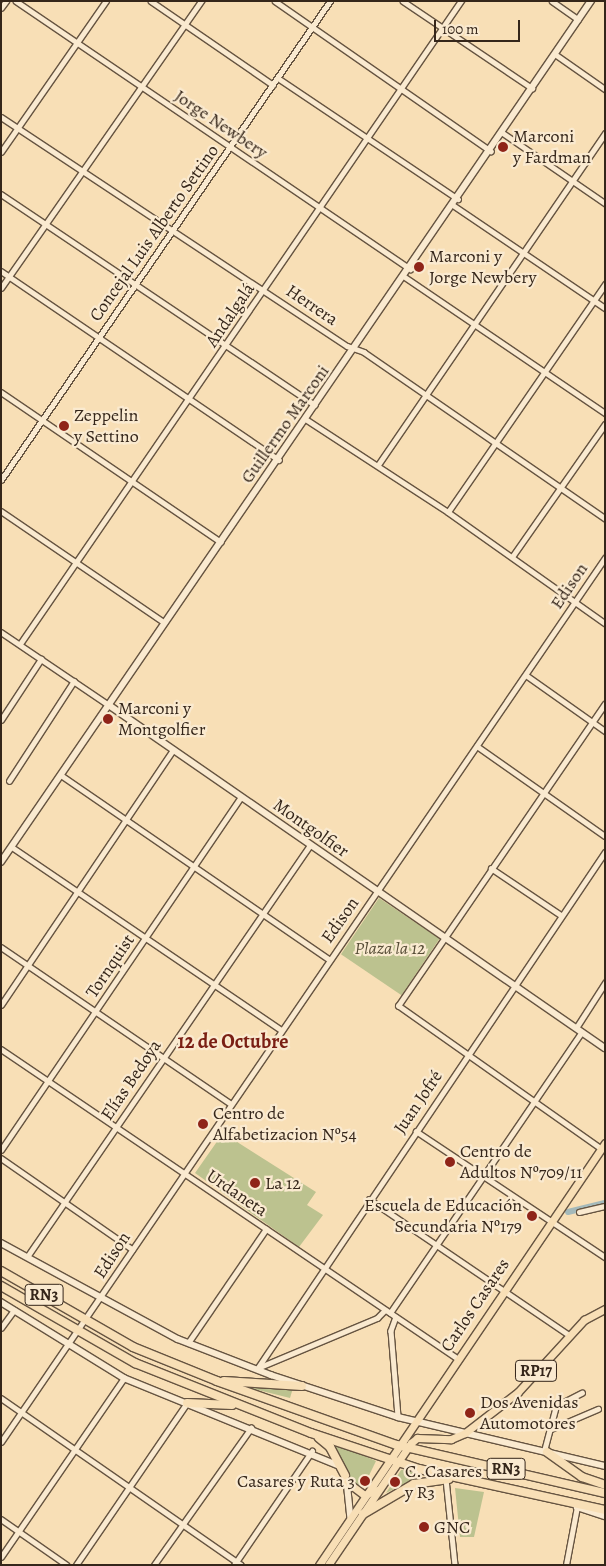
<!DOCTYPE html>
<html>
<head>
<meta charset="utf-8">
<style>
  body { margin:0 }
  #map { position:relative; width:606px; height:1566px; overflow:hidden; background:#f8dfb6; font-family:Alegreya,serif }
  div>[style] { position:absolute }
  .green>* { inset:0; background:#bcc28f; transform-origin:0 0 }
  .canal>* { height:6px; margin:-3px; padding:0 3px; transform-origin:3px; border-radius:3px; background:#a4b9ba }
  .roads { filter:drop-shadow(1px 0 #665441) drop-shadow(-1px 0 #665441) drop-shadow(0 1px #665441) drop-shadow(0 -1px #665441) }
  .minor>* { height:4.5px; margin:-2.25px; padding:0 2.25px; transform-origin:2.25px; border-radius:2.25px; background:#faead0 }
  .tertiary>* { height:5.5px; margin:-2.75px; padding:0 2.75px; transform-origin:2.75px; border-radius:2.75px; background:#faead0 }
  .primary>* { height:7px; margin:-3.5px; padding:0 3.5px; transform-origin:3.5px; border-radius:3.5px; background:#f8dfb6 }
  .trunk>* { height:8px; margin:-4px; padding:0 4px; transform-origin:4px; border-radius:4px; background:#f8dfb6 }
  .dots>* { width:14px; height:14px; translate:-50% -50%; box-sizing:border-box; border:2px solid #faead0; border-radius:50% }
  span { translate:-50% -50%; white-space:nowrap; text-align:center; line-height:1.15; -webkit-text-stroke:4.5px #faead0; paint-order:stroke }
  .shield-label span { padding:1px 4px; background:#faead0; border:1px solid; border-radius:4px; -webkit-text-stroke-width:0 }
  .shield-label { font-size:16px; color:#35261a; font-weight:700 }
  .street-label { font-size:18px; color:#35261a }
  .poi-label { font-size:18px; color:#35261a }
  .left { translate:0 -50%; text-align:left }
  .right { translate:-100% -50%; text-align:right }
  .park-label { font-size:18px; color:#574d37; font-style:italic }
  .quarter-label { font-size:20px; color:#7a1f14; font-weight:700 }
  .frame { position:absolute; inset:0; border:2px solid #35261a; pointer-events:none }
  .scale { position:absolute; left:434px; top:20px; width:86px; height:22px; box-sizing:border-box; border:2px solid #35261a; border-top:0; padding-left:6px; font-size:15px; line-height:18px; white-space:nowrap; color:#35261a; -webkit-text-stroke:4px #faead0; paint-order:stroke }
</style>
</head>
<body>
<div id="map">
  <div class="green">
    <i style="left:379px;top:898px;width:73px;height:68px;rotate:34deg"></i>
    <i style="clip-path:polygon(223px 1133px,316px 1192px,307px 1205px,323px 1215px,299px 1247px,195px 1173px)"></i>
    <i style="clip-path:polygon(238px 1385px,293px 1388px,290px 1398px)"></i>
    <i style="clip-path:polygon(332px 1442px,376px 1461px,362px 1490px,353px 1484px)"></i>
    <i style="clip-path:polygon(406px 1469px,423px 1475px,386px 1493px,401px 1470px)"></i>
    <i style="clip-path:polygon(455px 1488px,484px 1492px,474px 1537px,460px 1537px)"></i>
  </div>
  <div class="canal">
    <i style="left:568px;top:1212px;width:38px;rotate:-14deg"></i>
  </div>
  <div class="roads">
    <div class="minor">
      <i style="left:16px;top:1px;width:477px;rotate:34.2deg"></i>
      <i style="left:151px;top:1px;width:148px;rotate:34.5deg"></i>
      <i style="left:275px;top:1px;width:263px;rotate:34.8deg"></i>
      <i style="left:403px;top:1px;width:156px;rotate:34deg"></i>
      <i style="left:552px;top:1px;width:32px;rotate:35deg"></i>
      <i style="left:1px;top:8px;width:9px;rotate:-54deg"></i>
      <i style="left:555px;top:54px;width:61px;rotate:35deg"></i>
      <i style="left:278px;top:78px;width:217px;rotate:33.9deg"></i>
      <i style="left:1px;top:117px;width:415px;rotate:33.5deg"></i>
      <i style="left:347px;top:346px;width:18px;rotate:19deg"></i>
      <i style="left:364px;top:352px;width:293px;rotate:34.6deg"></i>
      <i style="left:503px;top:133px;width:124px;rotate:34.5deg"></i>
      <i style="left:1px;top:152px;width:184px;rotate:-55.2deg"></i>
      <i style="left:1px;top:194px;width:378px;rotate:33.9deg"></i>
      <i style="left:453px;top:205px;width:184px;rotate:34.1deg"></i>
      <i style="left:1px;top:271px;width:336px;rotate:34.2deg"></i>
      <i style="left:405px;top:277px;width:242px;rotate:34.2deg"></i>
      <i style="left:1px;top:288px;width:350px;rotate:-55.1deg"></i>
      <i style="left:1px;top:392px;width:266px;rotate:34.3deg"></i>
      <i style="left:307px;top:420px;width:168px;rotate:33.1deg"></i>
      <i style="left:448px;top:512px;width:192px;rotate:35.3deg"></i>
      <i style="left:378px;top:465px;width:402px;rotate:-55.6deg"></i>
      <i style="left:1px;top:480px;width:581px;rotate:-55.52deg"></i>
      <i style="left:1px;top:511px;width:197px;rotate:34.3deg"></i>
      <i style="left:448px;top:512px;width:277px;rotate:-55.4deg"></i>
      <i style="left:512px;top:557px;width:162px;rotate:-55deg"></i>
      <i style="left:1px;top:632px;width:130px;rotate:34.1deg"></i>
      <i style="left:20px;top:644px;width:780px;rotate:-55.56deg"></i>
      <i style="left:526px;top:675px;width:97px;rotate:35.3deg"></i>
      <i style="left:1px;top:720px;width:73px;rotate:-56.7deg"></i>
      <i style="left:477px;top:746px;width:156px;rotate:35.1deg"></i>
      <i style="left:61px;top:775px;width:325px;rotate:34.5deg"></i>
      <i style="left:9px;top:781px;width:119px;rotate:-57deg"></i>
      <i style="left:12px;top:847px;width:325px;rotate:34.2deg"></i>
      <i style="left:491px;top:868px;width:84px;rotate:33.9deg"></i>
      <i style="left:1px;top:947px;width:278px;rotate:34.3deg"></i>
      <i style="left:1px;top:1005px;width:308px;rotate:-56deg"></i>
      <i style="left:576px;top:1028px;width:54px;rotate:-57.2deg"></i>
      <i style="left:1px;top:1049px;width:551px;rotate:34.12deg"></i>
      <i style="left:416px;top:1131px;width:227px;rotate:33.7deg"></i>
      <i style="left:601px;top:1149px;width:248px;rotate:-144.8deg"></i>
      <i style="left:398px;top:1006px;width:366px;rotate:-55.6deg"></i>
      <i style="left:1px;top:1150px;width:427px;rotate:-55.8deg"></i>
      <i style="left:1px;top:1158px;width:160px;rotate:34.8deg"></i>
      <i style="left:369px;top:1199px;width:242px;rotate:34.2deg"></i>
      <i style="left:579px;top:1212px;width:27px;rotate:-13deg"></i>
      <i style="left:27px;top:1257px;width:500px;rotate:-55.5deg"></i>
      <i style="left:390px;top:1313px;width:340px;rotate:-55.7deg"></i>
      <i style="left:396px;top:1317px;width:15px;rotate:110deg"></i>
      <i style="left:391px;top:1331px;width:86px;rotate:85.3deg"></i>
      <i style="left:1px;top:1328px;width:22px;rotate:-54deg"></i>
      <i style="left:188px;top:1343px;width:138px;rotate:-55.6deg"></i>
      <i style="left:260px;top:1367px;width:127px;rotate:-22.7deg"></i>
      <i style="left:377px;top:1318px;width:11px;rotate:-45deg"></i>
      <i style="left:257px;top:1369px;width:623px;rotate:-56.05deg"></i>
      <i style="left:1px;top:1398px;width:292px;rotate:34.8deg"></i>
      <i style="left:551px;top:1429px;width:51px;rotate:-23.1deg"></i>
      <i style="left:1px;top:1442px;width:1071px;rotate:-55.66deg"></i>
      <i style="left:544px;top:1451px;width:47px;rotate:-75.1deg"></i>
      <i style="left:556px;top:1406px;width:29px;rotate:-27deg"></i>
      <i style="left:446px;top:1479px;width:86px;rotate:84deg"></i>
      <i style="left:1px;top:1519px;width:80px;rotate:34.9deg"></i>
      <i style="left:1px;top:1557px;width:217px;rotate:-55.5deg"></i>
      <i style="left:76px;top:1565px;width:196px;rotate:-55.6deg"></i>
      <i style="left:154px;top:1565px;width:168px;rotate:-54.7deg"></i>
      <i style="left:234px;top:1565px;width:138px;rotate:-55.6deg"></i>
      <i style="left:566px;top:1565px;width:59px;rotate:-79.3deg"></i>
    </div>
    <div class="tertiary">
      <i style="left:109px;top:705px;width:603px;rotate:34.67deg"></i>
      <i style="left:1px;top:862px;width:1044px;rotate:-55.58deg"></i>
      <i style="left:1px;top:1243px;width:201px;rotate:28.5deg"></i>
      <i style="left:178px;top:1339px;width:100px;rotate:21.2deg"></i>
      <i style="left:271px;top:1375px;width:134px;rotate:18.3deg"></i>
      <i style="left:398px;top:1417px;width:213px;rotate:13.3deg"></i>
      <i style="left:1px;top:1302px;width:145px;rotate:31.7deg"></i>
      <i style="left:124px;top:1378px;width:230px;rotate:22.2deg"></i>
      <i style="left:347px;top:1481px;width:36px;rotate:84deg"></i>
      <i style="left:577px;top:1507px;width:29px;rotate:18deg"></i>
    </div>
    <div class="primary">
      <i style="left:347px;top:1482px;width:21px;rotate:37deg"></i>
      <i style="left:364px;top:1495px;width:14px;rotate:-21deg"></i>
      <i style="left:319px;top:1565px;width:510px;rotate:-55.87deg"></i>
      <i style="left:328px;top:1565px;width:148px;rotate:-55.8deg"></i>
      <i style="left:411px;top:1443px;width:8px;rotate:-40deg"></i>
      <i style="left:417px;top:1438px;width:34px;rotate:2deg"></i>
      <i style="left:451px;top:1439px;width:15px;rotate:-23deg"></i>
      <i style="left:465px;top:1433px;width:67px;rotate:-37.7deg"></i>
      <i style="left:518px;top:1392px;width:98px;rotate:-47.5deg"></i>
      <i style="left:584px;top:1320px;width:24px;rotate:-28deg"></i>
    </div>
    <div class="trunk">
      <i style="left:1px;top:1271px;width:152px;rotate:29.9deg"></i>
      <i style="left:133px;top:1347px;width:91px;rotate:22deg"></i>
      <i style="left:217px;top:1381px;width:191px;rotate:19.6deg"></i>
      <i style="left:397px;top:1445px;width:213px;rotate:13deg"></i>
      <i style="left:1px;top:1286px;width:155px;rotate:29.9deg"></i>
      <i style="left:135px;top:1363px;width:189px;rotate:21.7deg"></i>
      <i style="left:311px;top:1433px;width:114px;rotate:18.4deg"></i>
      <i style="left:419px;top:1469px;width:190px;rotate:12.4deg"></i>
      <i style="left:224px;top:1381px;width:78px;rotate:3.7deg"></i>
      <i style="left:187px;top:1403px;width:45px;rotate:2.5deg"></i>
      <i style="left:319px;top:1438px;width:14px;rotate:39deg"></i>
      <i style="left:330px;top:1447px;width:32px;rotate:62deg"></i>
      <i style="left:547px;top:1452px;width:43px;rotate:35.5deg"></i>
      <i style="left:582px;top:1477px;width:24px;rotate:19deg"></i>
      <i style="left:363px;top:1514px;width:59px;rotate:-30.5deg"></i>
      <i style="left:414px;top:1484px;width:35px;rotate:-8deg"></i>
    </div>
  </div>
  <div class="dots">
    <i style="left:503px;top:147px;background:#8f2418"></i>
    <i style="left:419px;top:267px;background:#8f2418"></i>
    <i style="left:64px;top:426px;background:#8f2418"></i>
    <i style="left:108px;top:719px;background:#8f2418"></i>
    <i style="left:203px;top:1124px;background:#8f2418"></i>
    <i style="left:450px;top:1162px;background:#8f2418"></i>
    <i style="left:255px;top:1183px;background:#8f2418"></i>
    <i style="left:532px;top:1216px;background:#8f2418"></i>
    <i style="left:470px;top:1413px;background:#8f2418"></i>
    <i style="left:365px;top:1481px;background:#8f2418"></i>
    <i style="left:395px;top:1482px;background:#8f2418"></i>
    <i style="left:424px;top:1527px;background:#8f2418"></i>
  </div>
  <div class="shield-label">
    <span style="left:44px;top:1295px">RN3</span>
    <span style="left:536px;top:1371px">RP17</span>
    <span style="left:506px;top:1469px">RN3</span>
  </div>
  <div class="street-label">
    <span style="left:221px;top:124px;rotate:34deg">Jorge Newbery</span>
    <span style="left:154px;top:233px;rotate:-55deg">Concejal Luis Alberto Settino</span>
    <span style="left:312px;top:305px;rotate:34deg">Herrera</span>
    <span style="left:230px;top:315px;rotate:-56deg">Andalgalá</span>
    <span style="left:285px;top:424px;rotate:-55deg">Guillermo Marconi</span>
    <span style="left:569px;top:586px;rotate:-56deg">Edison</span>
    <span style="left:311px;top:828px;rotate:35deg">Montgolfier</span>
    <span style="left:340px;top:920px;rotate:-55deg">Edison</span>
    <span style="left:110px;top:966px;rotate:-56deg">Tornquist</span>
    <span style="left:131px;top:1080px;rotate:-56deg">Elías Bedoya</span>
    <span style="left:418px;top:1102px;rotate:-56deg">Juan Jofré</span>
    <span style="left:237px;top:1193px;rotate:34deg">Urdaneta</span>
    <span style="left:112px;top:1255px;rotate:-57deg">Edison</span>
    <span style="left:475px;top:1305px;rotate:-56deg">Carlos Casares</span>
  </div>
  <div class="poi-label">
    <span class="left" style="left:513px;top:147px">Marconi<br>y Fardman</span>
    <span class="left" style="left:429px;top:267px">Marconi y<br>Jorge Newbery</span>
    <span class="left" style="left:74px;top:426px">Zeppelin<br>y Settino</span>
    <span class="left" style="left:118px;top:719px">Marconi y<br>Montgolfier</span>
    <span class="left" style="left:213px;top:1124px">Centro de<br>Alfabetizacion Nº54</span>
    <span class="left" style="left:460px;top:1162px">Centro de<br>Adultos Nº709/11</span>
    <span class="left" style="left:265px;top:1183px">La 12</span>
    <span class="right" style="left:522px;top:1216px">Escuela de Educación<br>Secundaria Nº179</span>
    <span class="left" style="left:480px;top:1413px">Dos Avenidas<br>Automotores</span>
    <span class="left" style="left:405px;top:1482px">C. Casares<br>y R3</span>
    <span class="right" style="left:355px;top:1481px">Casares y Ruta 3</span>
    <span class="left" style="left:434px;top:1527px">GNC</span>
  </div>
  <div class="park-label">
    <span style="left:390px;top:948px">Plaza la 12</span>
  </div>
  <div class="quarter-label">
    <span style="left:233px;top:1041px">12 de Octubre</span>
  </div>
  <div class="frame"></div>
  <div class="scale">100 m</div>
</div>
</body>
</html>
